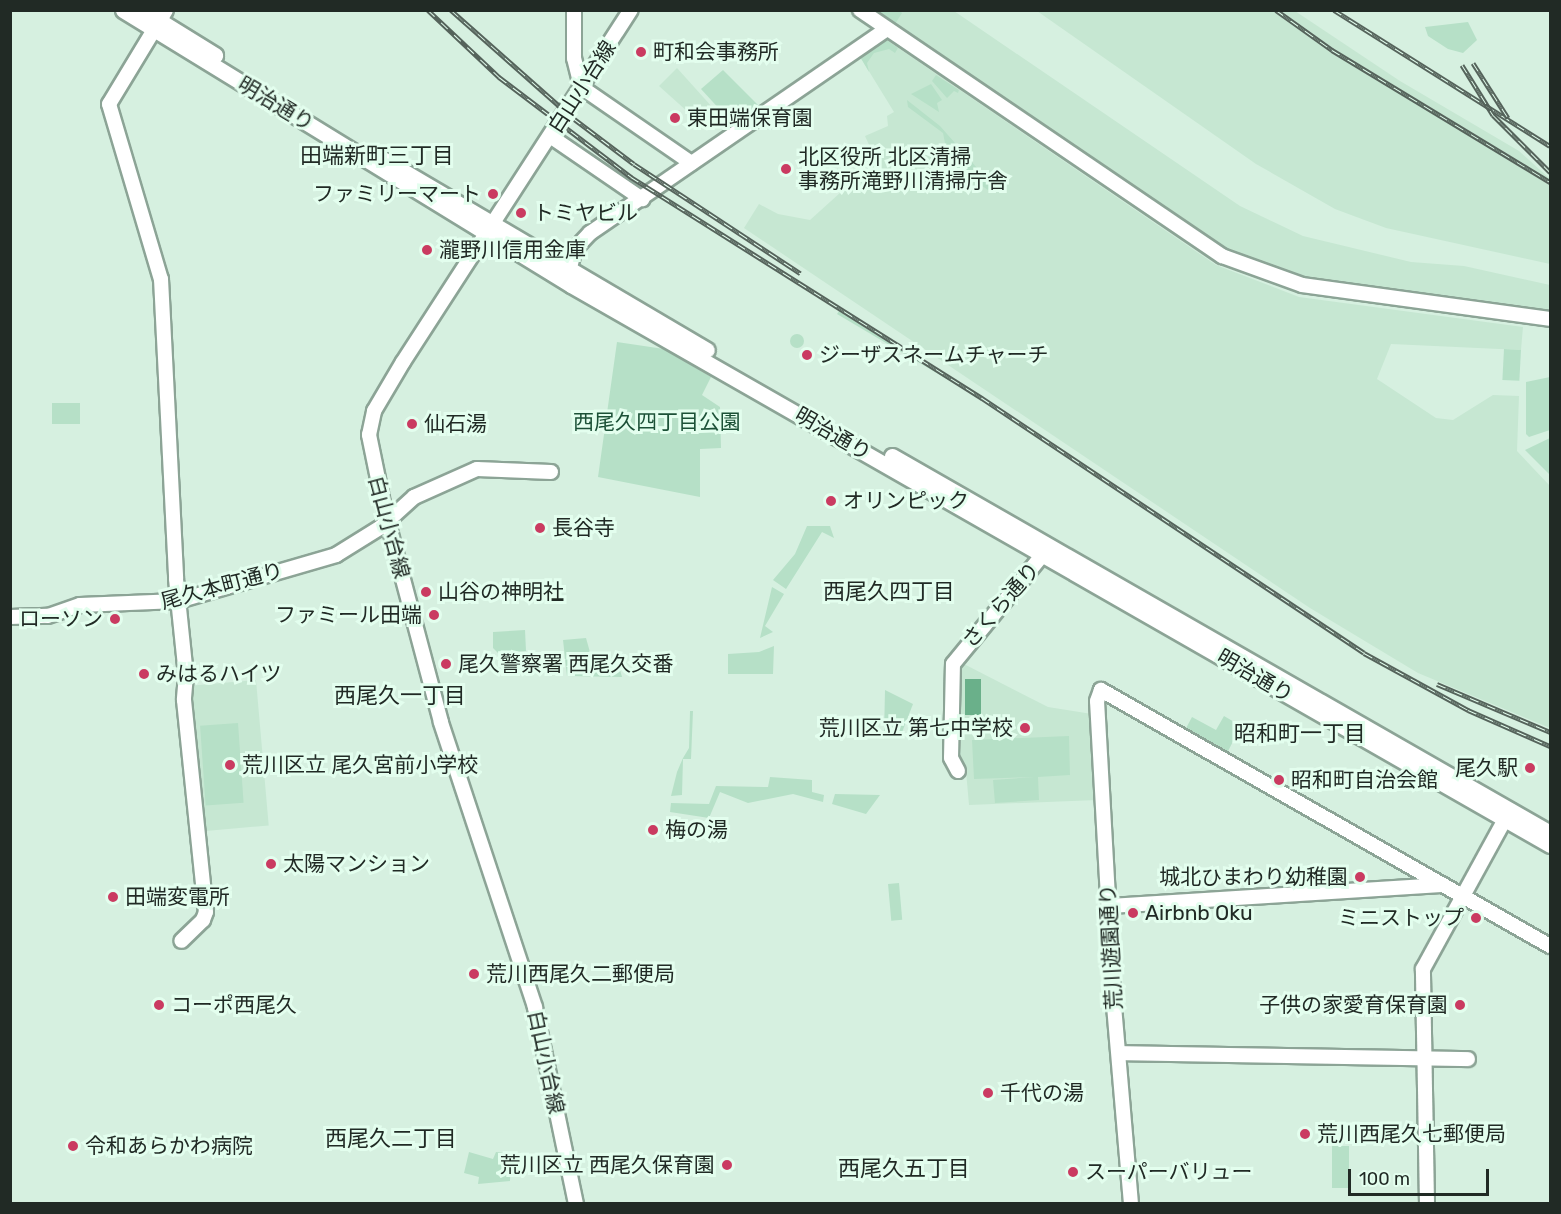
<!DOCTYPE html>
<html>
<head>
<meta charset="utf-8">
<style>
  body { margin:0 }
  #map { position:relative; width:1561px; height:1214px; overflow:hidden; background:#d6f0e0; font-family:Rubik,"Noto Sans JP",sans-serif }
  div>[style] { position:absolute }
  .built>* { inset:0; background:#c6e7d2; transform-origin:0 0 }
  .green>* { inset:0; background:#b6e0c7; transform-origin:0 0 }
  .round { border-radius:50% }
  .water>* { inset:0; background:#6ab08a; transform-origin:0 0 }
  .roads { filter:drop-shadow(2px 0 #8ca496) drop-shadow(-2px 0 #8ca496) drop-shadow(0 2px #8ca496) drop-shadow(0 -2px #8ca496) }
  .secondary>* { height:14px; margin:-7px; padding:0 7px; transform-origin:7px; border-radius:7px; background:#fff }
  .primary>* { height:15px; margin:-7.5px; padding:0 7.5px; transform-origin:7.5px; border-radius:7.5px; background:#fff }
  .rail>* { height:5px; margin-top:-2.5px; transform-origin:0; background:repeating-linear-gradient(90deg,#e3feee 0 9px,#55635b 0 18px); box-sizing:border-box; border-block:2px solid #55635b }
  .dots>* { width:16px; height:16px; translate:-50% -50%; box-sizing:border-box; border:3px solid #e3feee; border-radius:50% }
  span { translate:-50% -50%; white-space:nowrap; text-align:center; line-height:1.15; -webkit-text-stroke:6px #e3feee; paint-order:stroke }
  .poi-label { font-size:21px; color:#212a25 }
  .left { translate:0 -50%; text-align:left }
  .right { translate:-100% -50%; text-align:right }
  .street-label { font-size:21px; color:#212a25 }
  .park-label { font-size:21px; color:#1c5137 }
  .neighbourhood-label { font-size:22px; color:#212a25 }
  .frame { position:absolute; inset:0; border:12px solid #212a25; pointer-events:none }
  .scale { position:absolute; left:1348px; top:1169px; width:141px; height:27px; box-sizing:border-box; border:3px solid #212a25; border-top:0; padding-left:8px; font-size:18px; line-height:21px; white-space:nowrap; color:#212a25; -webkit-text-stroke:4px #e3feee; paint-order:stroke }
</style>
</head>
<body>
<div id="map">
  <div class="built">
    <i style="clip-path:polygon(900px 11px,954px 11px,1240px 206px,1303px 236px,1411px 262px,1464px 266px,1550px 285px,1550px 314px,1314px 283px,1231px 254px,895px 24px)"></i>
    <i style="clip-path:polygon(1037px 11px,1295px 11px,1400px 81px,1519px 151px,1550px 179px,1550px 264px,1386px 228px,1335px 209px,1256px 164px)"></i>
    <i style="clip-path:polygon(885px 39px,1216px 265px,1299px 297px,1523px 327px,1521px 350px,1391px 344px,1377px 379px,1436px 418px,1453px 420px,1493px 395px,1519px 396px,1517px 451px,1550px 486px,1550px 728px,1418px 673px,1310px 608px,744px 228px,759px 204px,778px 214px,810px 220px,851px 183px,857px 172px,868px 174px,876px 160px,865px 136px,888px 126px,887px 116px,894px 112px,859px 55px)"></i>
    <i style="clip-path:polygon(677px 68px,722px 118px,708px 130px,659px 86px)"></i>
    <i style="clip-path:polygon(960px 662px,1048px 707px,1092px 714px,1097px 800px,969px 805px,966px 771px,957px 761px)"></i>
    <i style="left:256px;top:680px;width:146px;height:66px;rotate:85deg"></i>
  </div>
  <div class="green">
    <i style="clip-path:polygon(874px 11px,900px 11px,902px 13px,895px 24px)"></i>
    <i style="clip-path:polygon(1468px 22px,1477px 40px,1463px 53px,1448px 49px,1428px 36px,1425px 27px)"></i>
    <i style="clip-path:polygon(885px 39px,898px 48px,895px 53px,889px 49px,874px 53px,867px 63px,869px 72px,859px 55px)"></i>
    <i style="clip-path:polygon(723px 70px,760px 107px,734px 125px,701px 89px)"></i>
    <i style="clip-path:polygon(936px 75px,959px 90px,958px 93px,954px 91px,947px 98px,932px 81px)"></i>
    <i style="clip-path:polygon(931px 84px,942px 100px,937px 103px,939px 112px,911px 94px)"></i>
    <i style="clip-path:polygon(907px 100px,940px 126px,992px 185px,988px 190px,949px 163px,943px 133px,908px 107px)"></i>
    <i style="clip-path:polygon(839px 311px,962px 388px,837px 314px)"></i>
    <i class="round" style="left:790px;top:334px;width:14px;height:14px"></i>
    <i style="clip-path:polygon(617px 342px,664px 349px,711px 377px,702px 395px,720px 407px,721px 448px,700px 449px,700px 497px,598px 477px)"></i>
    <i style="left:1504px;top:349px;width:17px;height:31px;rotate:3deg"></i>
    <i style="clip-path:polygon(1550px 377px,1550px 430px,1529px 437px,1526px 434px,1526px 382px)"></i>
    <i style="left:52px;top:403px;width:28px;height:21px"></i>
    <i style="clip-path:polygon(1550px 438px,1550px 475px,1525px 450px)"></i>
    <i style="clip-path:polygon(807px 526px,830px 526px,834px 538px,822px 532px,786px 589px,773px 580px,795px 554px)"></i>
    <i style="clip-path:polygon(772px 587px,784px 594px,765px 626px,773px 632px,760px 638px)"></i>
    <i style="clip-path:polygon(525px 630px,526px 651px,498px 653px,493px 648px,493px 632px)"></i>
    <i style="clip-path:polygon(586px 638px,595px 670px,619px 666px,622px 677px,567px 676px,563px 640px)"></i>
    <i style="clip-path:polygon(774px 646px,773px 674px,728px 674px,728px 654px,759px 652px)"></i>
    <i style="clip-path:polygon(885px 690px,913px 704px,901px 735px,884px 735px)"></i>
    <i style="clip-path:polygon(690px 711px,693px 711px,691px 759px,683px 759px,682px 795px,671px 796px,677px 772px,683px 758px,689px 748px)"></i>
    <i style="clip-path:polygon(1224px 716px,1241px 726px,1226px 755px,1184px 732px,1192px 717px,1216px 730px)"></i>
    <i style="left:238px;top:723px;width:80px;height:38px;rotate:86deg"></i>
    <i style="clip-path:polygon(1069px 736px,1070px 775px,1038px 777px,1039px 800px,995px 803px,993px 780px,1035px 777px,974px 779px,972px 740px)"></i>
    <i style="clip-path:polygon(770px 777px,812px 780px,812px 792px,824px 795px,823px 802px,793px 794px,748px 803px,720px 792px,709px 818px,670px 812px,671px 803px,709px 804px,716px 786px,768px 787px)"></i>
    <i style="clip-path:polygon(835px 794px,880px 795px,866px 814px,832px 804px)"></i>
    <i style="left:899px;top:883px;width:37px;height:11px;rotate:85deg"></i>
    <i style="left:1332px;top:1146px;width:17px;height:42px"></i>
    <i style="clip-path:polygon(469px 1152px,493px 1159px,496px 1152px,511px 1154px,510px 1181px,478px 1184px,479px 1177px,464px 1173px)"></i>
  </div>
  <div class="water">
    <i style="left:965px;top:679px;width:16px;height:36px"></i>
  </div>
  <div class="roads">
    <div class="secondary">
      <i style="left:166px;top:10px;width:110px;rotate:121.2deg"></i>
      <i style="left:109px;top:104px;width:183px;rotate:73.5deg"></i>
      <i style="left:161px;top:279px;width:300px;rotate:87.1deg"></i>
      <i style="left:176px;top:579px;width:97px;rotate:84.1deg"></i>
      <i style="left:186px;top:675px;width:25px;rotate:95deg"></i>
      <i style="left:184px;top:700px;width:213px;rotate:84.1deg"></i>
      <i style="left:206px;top:912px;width:9px;rotate:111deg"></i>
      <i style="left:203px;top:920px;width:30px;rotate:136deg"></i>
      <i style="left:574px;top:10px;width:48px;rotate:90deg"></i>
      <i style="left:574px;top:58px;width:30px;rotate:76deg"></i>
      <i style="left:581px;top:87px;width:134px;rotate:34.6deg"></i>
      <i style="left:860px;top:10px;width:438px;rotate:34.2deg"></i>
      <i style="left:1222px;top:256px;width:85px;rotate:19.9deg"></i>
      <i style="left:1302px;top:285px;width:250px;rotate:7.8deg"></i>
      <i style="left:550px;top:136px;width:112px;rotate:34.4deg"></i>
      <i style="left:569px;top:271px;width:23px;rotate:-75deg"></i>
      <i style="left:575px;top:249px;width:22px;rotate:-47deg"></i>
      <i style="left:590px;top:233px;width:360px;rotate:-34.5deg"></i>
      <i style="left:10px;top:617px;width:38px;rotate:-2deg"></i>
      <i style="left:48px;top:616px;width:34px;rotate:-19deg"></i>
      <i style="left:80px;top:605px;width:98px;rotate:-2.3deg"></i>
      <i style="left:178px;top:601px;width:165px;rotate:-16.2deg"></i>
      <i style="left:336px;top:555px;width:53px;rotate:-31.9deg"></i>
      <i style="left:381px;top:527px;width:45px;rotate:-42.3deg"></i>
      <i style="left:414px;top:497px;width:69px;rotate:-24deg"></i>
      <i style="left:477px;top:469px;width:74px;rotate:2.3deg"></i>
      <i style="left:958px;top:771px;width:15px;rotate:-118deg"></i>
      <i style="left:951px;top:758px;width:94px;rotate:-88.8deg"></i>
      <i style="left:953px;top:664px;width:151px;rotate:-50.6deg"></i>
      <i style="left:1109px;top:906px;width:334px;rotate:-3.6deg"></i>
      <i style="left:1120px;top:1053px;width:348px;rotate:1deg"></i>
      <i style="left:576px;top:1204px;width:201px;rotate:-101.8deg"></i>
      <i style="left:535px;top:1007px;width:300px;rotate:-108.3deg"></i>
      <i style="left:441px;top:722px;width:221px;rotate:-104.9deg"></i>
      <i style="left:384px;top:508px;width:75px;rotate:-101.6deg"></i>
      <i style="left:369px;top:435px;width:25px;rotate:-78deg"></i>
      <i style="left:374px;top:411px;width:57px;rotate:-59.4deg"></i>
      <i style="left:403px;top:362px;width:419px;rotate:-57.1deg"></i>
      <i style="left:1131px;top:1204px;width:200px;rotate:-94.9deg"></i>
      <i style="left:1114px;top:1005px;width:304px;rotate:-93.2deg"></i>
      <i style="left:1097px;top:701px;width:12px;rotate:-70deg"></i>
      <i style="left:1101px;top:690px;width:517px;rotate:29.69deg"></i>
      <i style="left:1427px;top:1204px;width:235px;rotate:-91deg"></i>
      <i style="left:1423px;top:969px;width:181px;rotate:-61.3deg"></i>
    </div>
    <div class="primary">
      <i style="left:123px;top:10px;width:526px;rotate:31.54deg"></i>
      <i style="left:571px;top:285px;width:1128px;rotate:29.77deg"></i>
      <i style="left:142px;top:10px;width:86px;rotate:31.7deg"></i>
      <i style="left:381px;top:158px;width:378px;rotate:30.5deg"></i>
      <i style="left:892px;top:456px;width:758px;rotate:29.81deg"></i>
    </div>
  </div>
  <div class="rail">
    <i style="left:428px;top:10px;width:98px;rotate:43.3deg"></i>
    <i style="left:499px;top:77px;width:166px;rotate:37.1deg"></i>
    <i style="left:631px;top:177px;width:415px;rotate:32.2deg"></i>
    <i style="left:982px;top:398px;width:459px;rotate:33.7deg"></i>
    <i style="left:1364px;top:653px;width:119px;rotate:28.7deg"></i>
    <i style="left:1468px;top:710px;width:90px;rotate:23.7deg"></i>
    <i style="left:451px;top:10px;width:163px;rotate:41.5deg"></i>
    <i style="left:573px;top:118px;width:76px;rotate:37deg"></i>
    <i style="left:634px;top:164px;width:199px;rotate:33.3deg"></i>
    <i style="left:1276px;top:10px;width:69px;rotate:35.5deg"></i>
    <i style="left:1332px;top:50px;width:255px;rotate:31.2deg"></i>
    <i style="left:1334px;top:10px;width:255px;rotate:32.2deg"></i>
    <i style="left:1473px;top:63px;width:65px;rotate:57.5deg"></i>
    <i style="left:1462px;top:65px;width:59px;rotate:58.2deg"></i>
    <i style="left:1493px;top:115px;width:81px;rotate:45deg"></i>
    <i style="left:1437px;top:684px;width:123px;rotate:23deg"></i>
  </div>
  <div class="dots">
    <i style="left:641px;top:52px;background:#ca3b61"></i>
    <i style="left:675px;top:118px;background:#ca3b61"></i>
    <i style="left:786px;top:169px;background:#ca3b61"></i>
    <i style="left:493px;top:194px;background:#ca3b61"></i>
    <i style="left:521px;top:213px;background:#ca3b61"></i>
    <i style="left:427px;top:250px;background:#ca3b61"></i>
    <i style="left:807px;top:355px;background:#ca3b61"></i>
    <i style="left:412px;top:424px;background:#ca3b61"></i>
    <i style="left:831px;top:501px;background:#ca3b61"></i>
    <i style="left:540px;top:528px;background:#ca3b61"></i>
    <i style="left:426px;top:592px;background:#ca3b61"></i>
    <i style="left:434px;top:615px;background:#ca3b61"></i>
    <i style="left:115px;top:619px;background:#ca3b61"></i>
    <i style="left:446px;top:664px;background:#ca3b61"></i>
    <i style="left:144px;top:674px;background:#ca3b61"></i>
    <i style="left:1025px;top:728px;background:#ca3b61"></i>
    <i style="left:230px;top:765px;background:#ca3b61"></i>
    <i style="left:1530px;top:768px;background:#ca3b61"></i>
    <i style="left:1279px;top:780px;background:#ca3b61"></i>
    <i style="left:653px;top:830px;background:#ca3b61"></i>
    <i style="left:271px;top:864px;background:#ca3b61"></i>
    <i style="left:1360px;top:877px;background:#ca3b61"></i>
    <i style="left:113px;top:897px;background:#ca3b61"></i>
    <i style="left:1133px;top:913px;background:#ca3b61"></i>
    <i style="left:1476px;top:918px;background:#ca3b61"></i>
    <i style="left:474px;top:974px;background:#ca3b61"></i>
    <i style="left:159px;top:1005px;background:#ca3b61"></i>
    <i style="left:1460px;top:1005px;background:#ca3b61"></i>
    <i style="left:988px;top:1093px;background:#ca3b61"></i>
    <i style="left:1305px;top:1134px;background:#ca3b61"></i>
    <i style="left:73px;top:1146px;background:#ca3b61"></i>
    <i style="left:727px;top:1165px;background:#ca3b61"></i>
    <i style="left:1073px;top:1172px;background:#ca3b61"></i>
  </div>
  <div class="poi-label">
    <span class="left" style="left:653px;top:52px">町和会事務所</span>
    <span class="left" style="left:687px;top:118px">東田端保育園</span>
    <span class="left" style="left:798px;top:169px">北区役所 北区清掃<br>事務所滝野川清掃庁舎</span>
    <span class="right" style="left:481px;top:194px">ファミリーマート</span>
    <span class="left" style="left:533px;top:213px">トミヤビル</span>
    <span class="left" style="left:439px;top:250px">瀧野川信用金庫</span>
    <span class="left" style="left:819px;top:355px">ジーザスネームチャーチ</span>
    <span class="left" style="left:424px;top:424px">仙石湯</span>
    <span class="left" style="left:843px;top:501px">オリンピック</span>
    <span class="left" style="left:552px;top:528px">長谷寺</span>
    <span class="left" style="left:438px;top:592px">山谷の神明社</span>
    <span class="right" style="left:422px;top:615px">ファミール田端</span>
    <span class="right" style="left:103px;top:619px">ローソン</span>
    <span class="left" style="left:458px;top:664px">尾久警察署 西尾久交番</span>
    <span class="left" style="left:156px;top:674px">みはるハイツ</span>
    <span class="right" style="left:1013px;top:728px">荒川区立 第七中学校</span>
    <span class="left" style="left:242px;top:765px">荒川区立 尾久宮前小学校</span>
    <span class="right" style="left:1518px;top:768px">尾久駅</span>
    <span class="left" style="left:1291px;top:780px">昭和町自治会館</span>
    <span class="left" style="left:665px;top:830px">梅の湯</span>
    <span class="left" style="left:283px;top:864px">太陽マンション</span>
    <span class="right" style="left:1348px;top:877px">城北ひまわり幼稚園</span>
    <span class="left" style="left:125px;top:897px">田端変電所</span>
    <span class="left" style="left:1145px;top:913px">Airbnb Oku</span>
    <span class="right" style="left:1464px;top:918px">ミニストップ</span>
    <span class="left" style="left:486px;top:974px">荒川西尾久二郵便局</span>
    <span class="left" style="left:171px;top:1005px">コーポ西尾久</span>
    <span class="right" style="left:1448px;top:1005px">子供の家愛育保育園</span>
    <span class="left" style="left:1000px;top:1093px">千代の湯</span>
    <span class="left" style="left:1317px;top:1134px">荒川西尾久七郵便局</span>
    <span class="left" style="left:85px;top:1146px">令和あらかわ病院</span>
    <span class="right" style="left:715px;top:1165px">荒川区立 西尾久保育園</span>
    <span class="left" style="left:1085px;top:1172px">スーパーバリュー</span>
  </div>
  <div class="street-label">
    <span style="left:582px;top:87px;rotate:-57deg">白山小台線</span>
    <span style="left:276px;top:104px;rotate:31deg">明治通り</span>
    <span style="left:833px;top:434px;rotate:30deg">明治通り</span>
    <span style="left:389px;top:527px;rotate:75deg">白山小台線</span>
    <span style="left:222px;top:586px;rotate:-15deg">尾久本町通り</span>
    <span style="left:1001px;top:605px;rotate:-49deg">さくら通り</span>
    <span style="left:1255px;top:676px;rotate:30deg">明治通り</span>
    <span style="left:1111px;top:947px;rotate:-93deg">荒川遊園通り</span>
    <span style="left:546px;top:1062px;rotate:78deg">白山小台線</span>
  </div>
  <div class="park-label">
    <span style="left:657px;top:422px">西尾久四丁目公園</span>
  </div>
  <div class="neighbourhood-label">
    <span style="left:377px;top:156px">田端新町三丁目</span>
    <span style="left:889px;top:592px">西尾久四丁目</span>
    <span style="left:400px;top:696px">西尾久一丁目</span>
    <span style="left:1300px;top:734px">昭和町一丁目</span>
    <span style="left:391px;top:1139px">西尾久二丁目</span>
    <span style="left:904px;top:1169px">西尾久五丁目</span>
  </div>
  <div class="frame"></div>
  <div class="scale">100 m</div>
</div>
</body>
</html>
